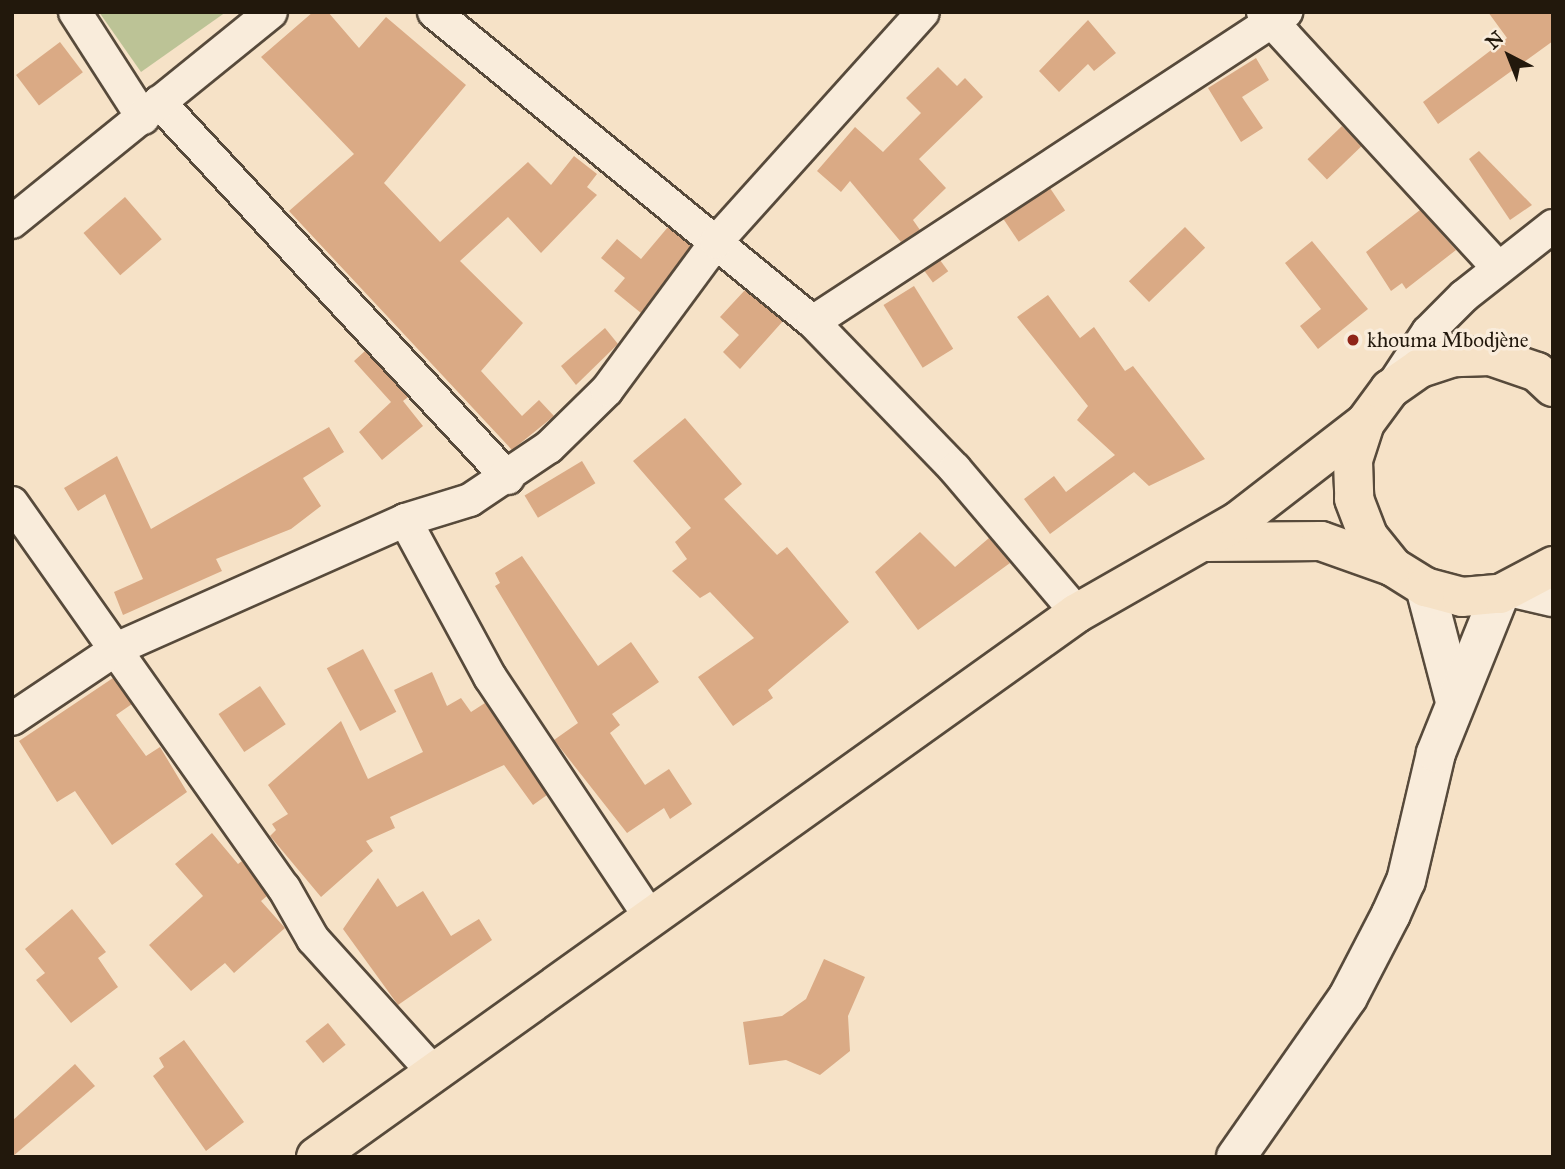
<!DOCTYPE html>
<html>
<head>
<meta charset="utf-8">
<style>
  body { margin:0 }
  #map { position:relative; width:1565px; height:1169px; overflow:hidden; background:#f6e2c7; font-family:"IM FELL Great Primer",serif }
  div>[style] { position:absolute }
  .green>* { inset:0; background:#bcc396 }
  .building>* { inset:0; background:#daaa85; transform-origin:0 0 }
  .roads { filter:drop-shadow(2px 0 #574a3b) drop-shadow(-2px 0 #574a3b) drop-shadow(0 2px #574a3b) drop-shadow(0 -2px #574a3b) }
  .minor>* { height:32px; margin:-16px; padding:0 16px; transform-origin:16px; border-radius:16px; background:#f9ecdb }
  .tertiary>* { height:38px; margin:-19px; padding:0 19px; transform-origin:19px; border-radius:19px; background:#f9ecdb }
  .primary>* { height:38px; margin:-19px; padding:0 19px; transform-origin:19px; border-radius:19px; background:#f6e2c7 }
  .dots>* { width:19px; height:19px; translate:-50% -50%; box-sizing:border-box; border:4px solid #f9ecdb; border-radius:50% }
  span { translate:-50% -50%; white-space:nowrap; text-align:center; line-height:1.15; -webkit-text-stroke:7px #f9ecdb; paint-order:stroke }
  .poi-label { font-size:21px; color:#22180c }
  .left { translate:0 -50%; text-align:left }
  .frame { position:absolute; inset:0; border:14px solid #22180c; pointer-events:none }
  .north { position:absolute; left:1474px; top:21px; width:70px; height:70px; -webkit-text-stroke:5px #f9ecdb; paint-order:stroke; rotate:318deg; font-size:19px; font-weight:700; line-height:28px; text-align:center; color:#22180c }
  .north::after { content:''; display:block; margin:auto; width:24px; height:32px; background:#22180c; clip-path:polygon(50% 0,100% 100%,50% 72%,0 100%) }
</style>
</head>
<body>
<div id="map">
  <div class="green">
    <i style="clip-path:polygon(99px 12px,226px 12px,141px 72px)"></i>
  </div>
  <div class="building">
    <i style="clip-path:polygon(313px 12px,328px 12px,359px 48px,386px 17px,466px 85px,384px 183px,440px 242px,528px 162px,551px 185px,574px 156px,597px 174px,587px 187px,597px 195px,541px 253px,508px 217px,460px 261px,523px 323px,481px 371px,522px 416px,539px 400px,554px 416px,512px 450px,289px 211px,354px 154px,261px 57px)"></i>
    <i style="clip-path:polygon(1488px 12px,1553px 12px,1553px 41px,1438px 124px,1423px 102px,1507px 38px)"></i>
    <i style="clip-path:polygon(1088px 20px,1116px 53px,1094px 71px,1088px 64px,1059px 92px,1039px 71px)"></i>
    <i style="left:60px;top:42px;width:38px;height:55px;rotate:53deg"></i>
    <i style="clip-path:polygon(1256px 58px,1269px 80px,1242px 97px,1263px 128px,1241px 142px,1208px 88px)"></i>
    <i style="clip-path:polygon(938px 67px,957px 86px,965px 78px,983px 97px,919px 159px,946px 188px,913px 220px,920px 230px,901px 242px,850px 181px,841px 192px,817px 171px,855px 127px,883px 152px,921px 113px,906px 98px)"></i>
    <i style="left:1342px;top:126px;width:28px;height:48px;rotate:46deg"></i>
    <i style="clip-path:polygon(1479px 151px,1532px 205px,1510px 220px,1469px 159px)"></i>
    <i style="left:1050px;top:188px;width:27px;height:56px;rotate:56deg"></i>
    <i style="left:125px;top:197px;width:56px;height:55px;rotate:49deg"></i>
    <i style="clip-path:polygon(1420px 210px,1456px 250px,1406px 289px,1402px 283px,1391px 291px,1366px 252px)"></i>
    <i style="clip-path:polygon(668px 227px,691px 246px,641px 313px,614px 291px,625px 278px,601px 258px,617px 239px,641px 259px)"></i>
    <i style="left:1185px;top:227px;width:29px;height:78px;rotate:46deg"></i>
    <i style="clip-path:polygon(1312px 241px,1368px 309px,1318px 349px,1300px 326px,1321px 309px,1285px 263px)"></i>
    <i style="left:940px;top:260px;width:14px;height:19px;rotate:54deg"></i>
    <i style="left:914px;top:286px;width:74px;height:36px;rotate:58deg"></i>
    <i style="clip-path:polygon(745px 290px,783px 321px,740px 369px,723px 352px,739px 335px,720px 317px)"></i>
    <i style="clip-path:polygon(1048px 295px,1080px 338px,1094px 327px,1125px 371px,1133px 366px,1205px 459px,1149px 486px,1134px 472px,1050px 534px,1024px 499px,1054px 476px,1066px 492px,1115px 455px,1077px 420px,1088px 406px,1017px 317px)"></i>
    <i style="clip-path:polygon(605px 328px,618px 344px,576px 385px,561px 366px)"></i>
    <i style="clip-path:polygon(365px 351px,408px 397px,403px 401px,423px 426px,382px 460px,359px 432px,391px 402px,354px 361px)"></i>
    <i style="clip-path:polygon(685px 418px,742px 484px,724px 499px,777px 555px,787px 547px,849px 622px,768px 690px,773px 698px,733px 726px,698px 677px,754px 638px,710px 592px,700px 598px,672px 571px,687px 559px,675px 542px,691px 528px,633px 461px)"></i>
    <i style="clip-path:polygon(329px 427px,344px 452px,303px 478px,321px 506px,291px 529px,216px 559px,222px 571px,123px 615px,114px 592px,143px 579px,105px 494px,78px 511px,64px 488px,117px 456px,151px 529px)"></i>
    <i style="left:582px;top:461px;width:26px;height:67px;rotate:59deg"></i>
    <i style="clip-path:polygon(920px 532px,955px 567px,989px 538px,1010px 563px,918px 630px,875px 572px)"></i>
    <i style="clip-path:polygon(522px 556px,598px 666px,631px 642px,659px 682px,612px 714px,620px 725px,610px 733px,645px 785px,669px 769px,692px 804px,670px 819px,664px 808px,627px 833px,554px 740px,578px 723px,495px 586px,500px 583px,495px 573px)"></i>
    <i style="left:363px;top:649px;width:71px;height:41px;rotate:62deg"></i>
    <i style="clip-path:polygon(432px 672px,447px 706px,461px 698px,471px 712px,485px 703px,547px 795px,533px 805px,504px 765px,390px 817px,395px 828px,366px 841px,373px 851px,321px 897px,270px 836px,276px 830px,272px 824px,288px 814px,268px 785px,341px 721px,368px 779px,423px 752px,394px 690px)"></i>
    <i style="clip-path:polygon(113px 678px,132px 704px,116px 715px,146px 756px,160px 747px,187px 792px,112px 845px,75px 791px,57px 802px,19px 741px)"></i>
    <i style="left:260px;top:686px;width:46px;height:50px;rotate:56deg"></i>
    <i style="clip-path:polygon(212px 833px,238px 864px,242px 861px,267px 896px,261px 901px,285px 928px,234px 973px,225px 963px,191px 991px,149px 945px,203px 896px,175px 864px)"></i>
    <i style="clip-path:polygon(378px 878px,397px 907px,423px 891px,451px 936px,479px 919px,492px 940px,398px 1005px,343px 929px)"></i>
    <i style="clip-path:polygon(72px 909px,106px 952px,98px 958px,118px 987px,71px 1023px,36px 980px,45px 973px,25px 949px)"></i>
    <i style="clip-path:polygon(824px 959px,865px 977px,848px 1016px,850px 1051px,820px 1075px,786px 1060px,749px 1065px,743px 1022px,782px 1016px,806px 999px)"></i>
    <i style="left:328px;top:1023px;width:28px;height:29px;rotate:51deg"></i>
    <i style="clip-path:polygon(184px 1040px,244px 1122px,206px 1151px,153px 1076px,164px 1067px,159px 1058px)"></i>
    <i style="clip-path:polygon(75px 1064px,95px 1086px,12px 1157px,12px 1121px)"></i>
  </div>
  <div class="roads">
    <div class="minor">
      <i style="left:75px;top:12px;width:126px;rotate:57.3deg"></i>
      <i style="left:434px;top:12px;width:490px;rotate:39.3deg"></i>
      <i style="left:813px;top:322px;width:204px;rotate:46deg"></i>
      <i style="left:955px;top:469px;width:189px;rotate:49.7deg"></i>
      <i style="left:1263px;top:12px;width:348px;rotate:47.4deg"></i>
      <i style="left:159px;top:102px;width:513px;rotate:47.13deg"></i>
      <i style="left:12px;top:222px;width:333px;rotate:-39deg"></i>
      <i style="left:813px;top:322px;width:566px;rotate:-33.24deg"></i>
      <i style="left:1393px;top:385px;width:64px;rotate:-56.6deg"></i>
      <i style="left:1428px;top:332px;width:51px;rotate:-45deg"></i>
      <i style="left:1464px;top:296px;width:113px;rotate:-38.2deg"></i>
      <i style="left:12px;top:503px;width:471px;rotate:54.8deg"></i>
      <i style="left:284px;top:888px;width:59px;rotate:60.4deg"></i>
      <i style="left:313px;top:939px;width:182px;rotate:47.9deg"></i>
      <i style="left:405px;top:520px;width:179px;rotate:61.6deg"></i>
      <i style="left:490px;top:677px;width:288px;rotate:56.3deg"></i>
      <i style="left:12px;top:719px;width:128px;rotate:-33.8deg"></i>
      <i style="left:118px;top:648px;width:314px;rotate:-24deg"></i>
      <i style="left:405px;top:520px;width:68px;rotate:-17.1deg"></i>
      <i style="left:470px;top:500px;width:95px;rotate:-33.9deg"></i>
      <i style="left:549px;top:447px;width:81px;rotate:-44.5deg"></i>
      <i style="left:607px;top:390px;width:184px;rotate:-53.6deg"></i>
      <i style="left:716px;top:242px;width:309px;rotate:-48deg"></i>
    </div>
    <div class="tertiary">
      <i style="left:1425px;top:587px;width:118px;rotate:75.3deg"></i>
      <i style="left:1518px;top:589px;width:36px;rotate:13deg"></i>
      <i style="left:1236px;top:1157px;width:195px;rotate:-55deg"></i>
      <i style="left:1348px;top:997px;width:93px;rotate:-62.6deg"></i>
      <i style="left:1391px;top:914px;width:36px;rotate:-66deg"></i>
      <i style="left:1406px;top:881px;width:131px;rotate:-76.8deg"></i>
      <i style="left:1436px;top:753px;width:171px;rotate:-68.1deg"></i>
    </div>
    <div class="primary">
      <i style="left:1553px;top:387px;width:22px;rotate:-137deg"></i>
      <i style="left:1537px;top:372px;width:50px;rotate:-161.2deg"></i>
      <i style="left:1490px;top:356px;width:36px;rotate:178deg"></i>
      <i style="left:1454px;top:357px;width:36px;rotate:162deg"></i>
      <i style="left:1420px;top:368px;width:37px;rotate:145deg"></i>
      <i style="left:1390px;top:389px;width:42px;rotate:126.3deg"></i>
      <i style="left:1365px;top:423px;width:40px;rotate:108deg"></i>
      <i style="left:1353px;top:461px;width:38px;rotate:88deg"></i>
      <i style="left:1354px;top:499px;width:40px;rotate:69deg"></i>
      <i style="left:1368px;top:536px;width:40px;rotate:51deg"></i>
      <i style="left:1393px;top:567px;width:38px;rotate:32deg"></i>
      <i style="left:1425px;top:587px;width:38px;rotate:15deg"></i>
      <i style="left:1462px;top:597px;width:38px;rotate:-5deg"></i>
      <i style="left:1500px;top:594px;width:60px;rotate:-27.8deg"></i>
      <i style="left:1207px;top:542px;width:114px;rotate:-0.5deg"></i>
      <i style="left:1321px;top:541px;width:74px;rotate:19.7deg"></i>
      <i style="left:316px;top:1157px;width:935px;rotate:-35.56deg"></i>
      <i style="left:1077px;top:613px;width:185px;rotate:-29.7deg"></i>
      <i style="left:1238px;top:521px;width:160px;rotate:-37.7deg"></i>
    </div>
  </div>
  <div class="dots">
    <i style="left:1353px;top:340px;background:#8f2418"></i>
  </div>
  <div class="poi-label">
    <span class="left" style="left:1367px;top:340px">khouma Mbodjène</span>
  </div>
  <div class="frame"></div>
  <div class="north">N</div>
</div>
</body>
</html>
